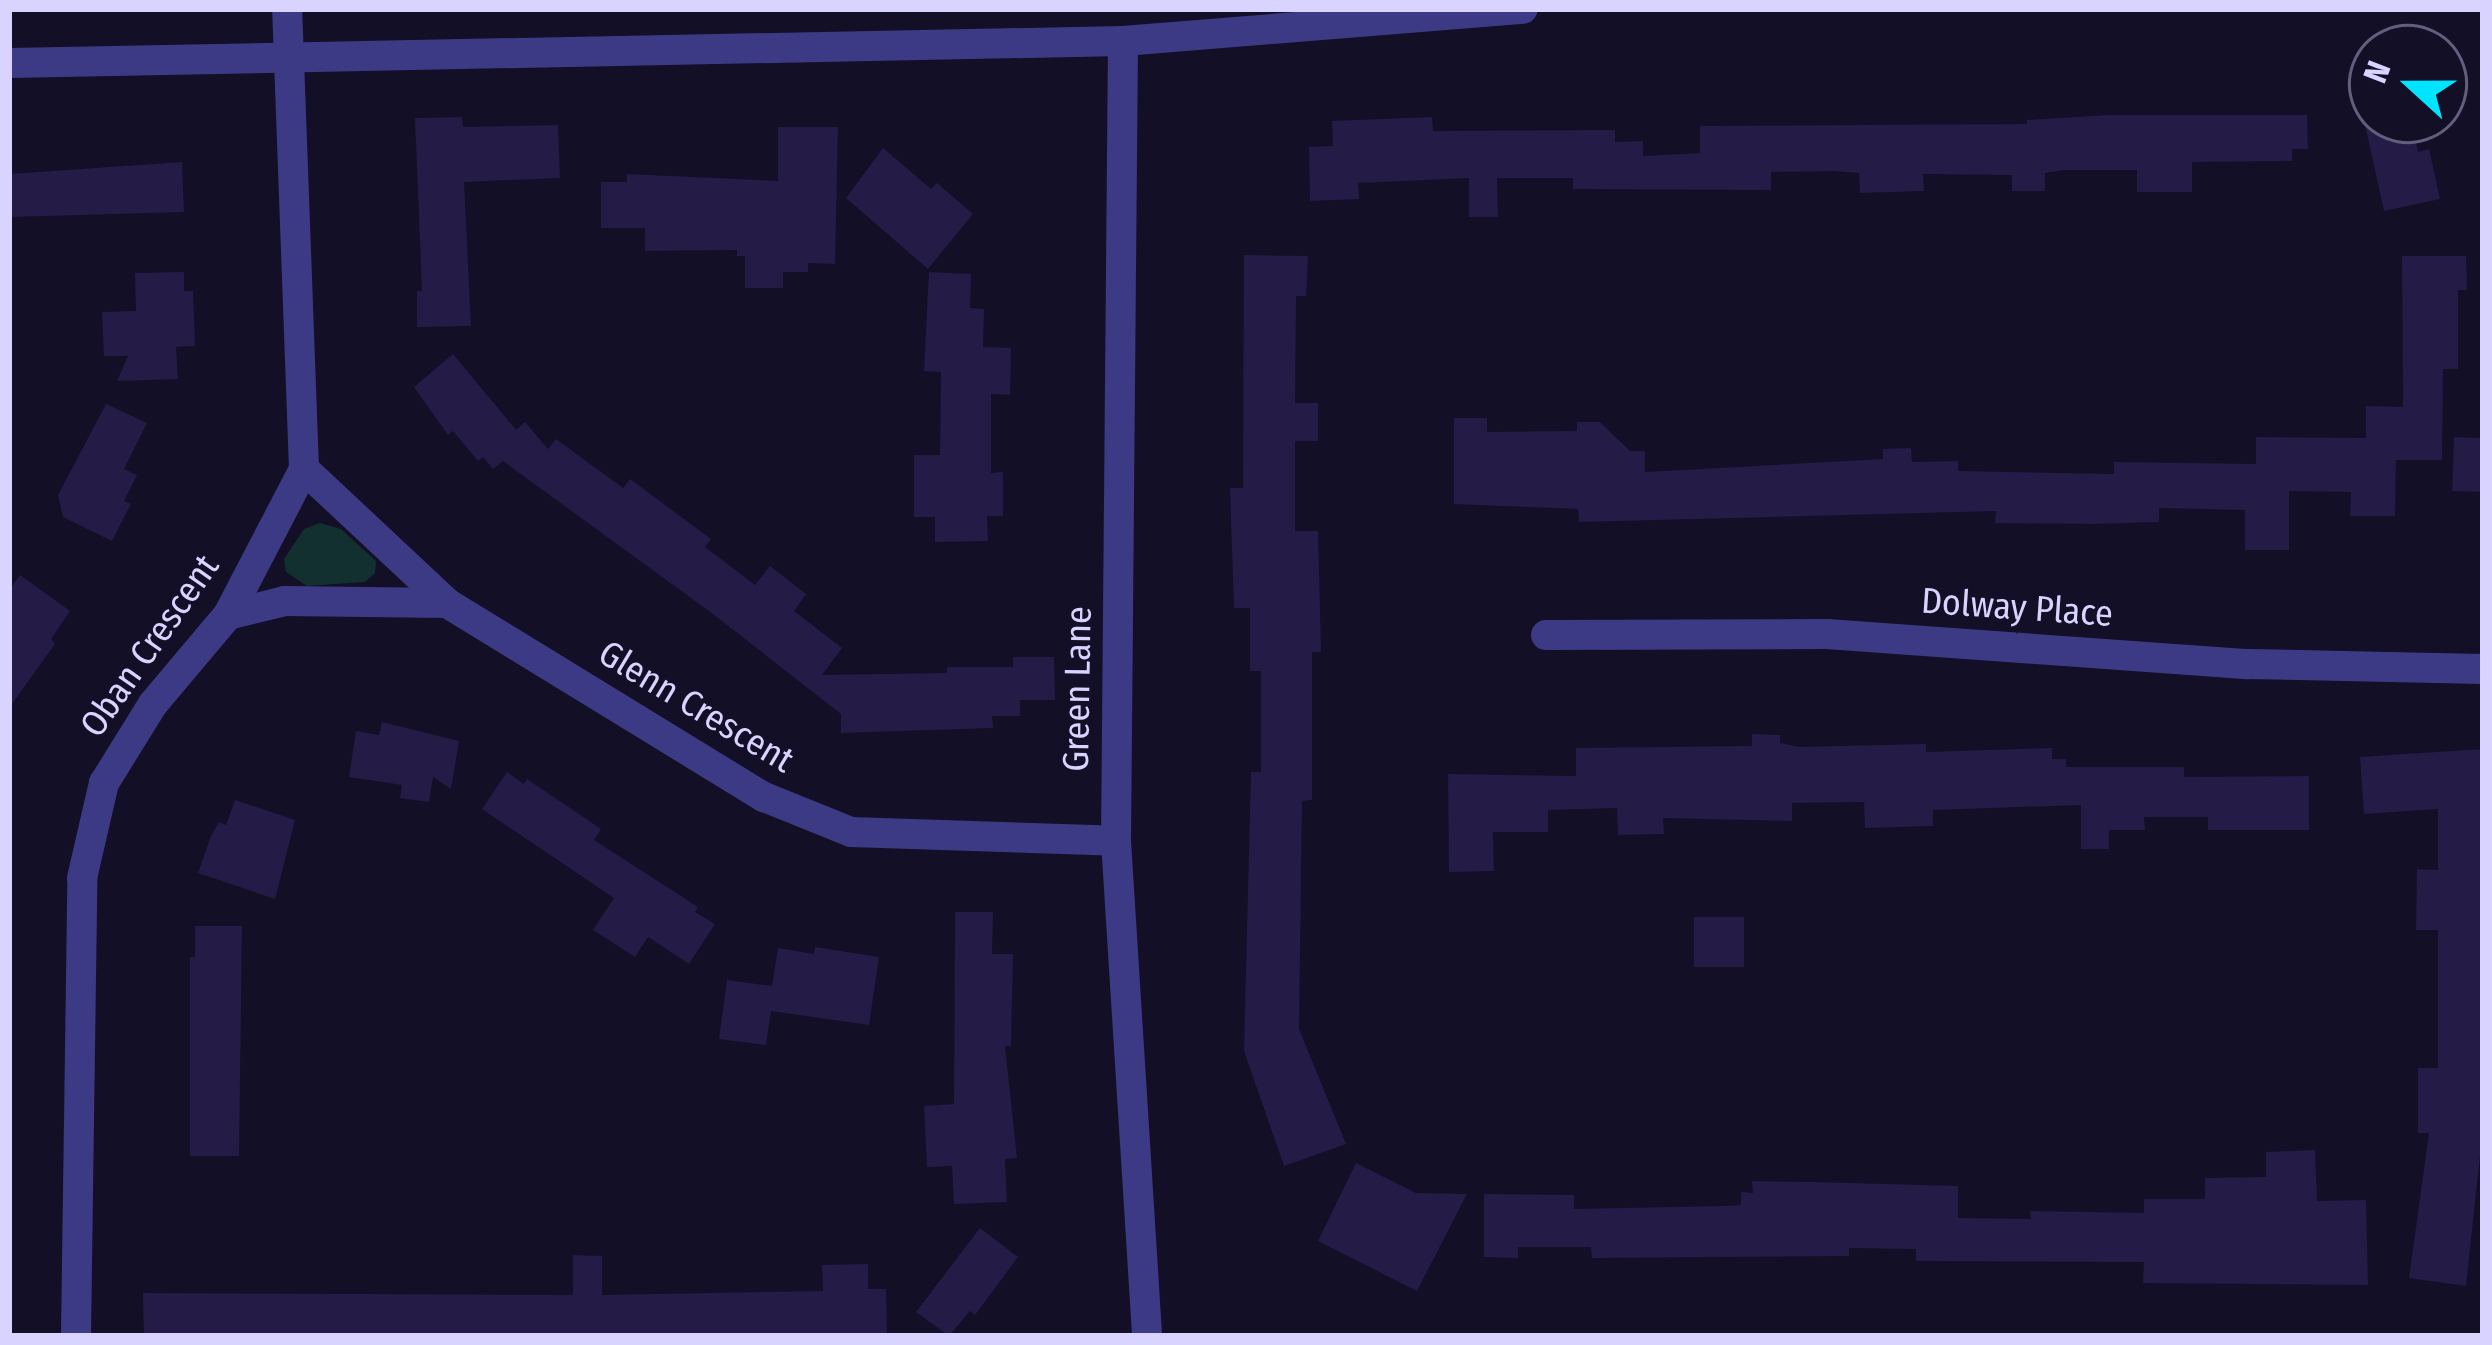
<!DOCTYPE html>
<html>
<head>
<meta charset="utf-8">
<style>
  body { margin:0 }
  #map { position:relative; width:2492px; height:1345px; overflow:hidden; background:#130f26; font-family:"Fira Sans Condensed",sans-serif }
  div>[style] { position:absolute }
  .green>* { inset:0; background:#12302f }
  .building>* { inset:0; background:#241b47; transform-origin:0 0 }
  .street>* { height:30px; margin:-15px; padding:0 15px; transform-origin:15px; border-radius:15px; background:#3d3a85 }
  span { translate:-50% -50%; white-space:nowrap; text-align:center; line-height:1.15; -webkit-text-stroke:9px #130f26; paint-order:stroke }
  .street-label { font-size:36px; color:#d9d4ff }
  .frame { position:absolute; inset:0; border:12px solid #d9d4ff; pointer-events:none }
  .north { position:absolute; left:2348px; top:24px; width:120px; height:120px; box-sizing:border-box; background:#130f26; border:3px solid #625e7d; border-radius:50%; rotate:291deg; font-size:33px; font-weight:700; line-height:48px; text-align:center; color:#d9d4ff }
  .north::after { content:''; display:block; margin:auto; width:42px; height:54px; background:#00e5ff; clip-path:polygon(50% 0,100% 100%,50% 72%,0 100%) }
</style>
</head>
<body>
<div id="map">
  <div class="green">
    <i style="clip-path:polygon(320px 523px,341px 529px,376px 561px,375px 573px,365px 582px,307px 586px,286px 572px,284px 559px,304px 529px)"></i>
  </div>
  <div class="building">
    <i style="clip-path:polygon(2108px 115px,2307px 115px,2308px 149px,2292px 149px,2292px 161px,2192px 162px,2192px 192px,2137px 192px,2137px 170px,2064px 170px,2045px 173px,2045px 191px,2012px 191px,2012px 175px,1923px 174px,1924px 191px,1860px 193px,1859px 173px,1832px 171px,1771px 172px,1771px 190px,1573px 189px,1573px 178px,1497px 178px,1498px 217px,1469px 217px,1469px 178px,1358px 183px,1359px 199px,1310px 201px,1309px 147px,1333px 146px,1332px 121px,1432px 117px,1433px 131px,1615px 130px,1615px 142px,1643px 141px,1643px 156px,1700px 153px,1700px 126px,2027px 124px,2027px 120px)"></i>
    <i style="clip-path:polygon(462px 117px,463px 127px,558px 125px,560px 178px,464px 182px,471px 326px,417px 327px,417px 291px,422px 291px,415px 118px)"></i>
    <i style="clip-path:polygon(2364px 120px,2411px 120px,2418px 152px,2429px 149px,2440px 199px,2384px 211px)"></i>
    <i style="clip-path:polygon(778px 127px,838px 127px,835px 264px,808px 263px,808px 272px,783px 272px,783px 288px,745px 288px,745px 256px,737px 256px,737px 250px,645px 251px,645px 228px,601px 228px,601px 182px,627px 182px,627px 174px,778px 181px)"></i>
    <i style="clip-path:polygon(883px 148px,931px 189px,937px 183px,973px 214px,928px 269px,846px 198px)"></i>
    <i style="clip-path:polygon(182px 162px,184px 212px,9px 217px,9px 174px)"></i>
    <i style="clip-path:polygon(1244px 255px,1308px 256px,1306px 296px,1296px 296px,1295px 403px,1318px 403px,1318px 441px,1295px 441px,1295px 531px,1318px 531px,1321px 652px,1312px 652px,1312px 800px,1302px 801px,1299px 1029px,1346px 1144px,1284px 1166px,1244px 1051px,1251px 772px,1261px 772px,1261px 671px,1250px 671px,1250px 608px,1234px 608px,1230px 488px,1243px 488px)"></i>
    <i style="clip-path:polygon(2402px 256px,2466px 256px,2467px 290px,2458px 290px,2458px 369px,2443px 369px,2442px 460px,2396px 460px,2395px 516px,2350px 516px,2351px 492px,2289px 491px,2289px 550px,2245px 550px,2245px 510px,2159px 508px,2159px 522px,2094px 524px,1995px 523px,1996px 511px,1579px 522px,1578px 509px,1454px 504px,1454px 418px,1487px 418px,1487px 432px,1577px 431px,1577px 422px,1600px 422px,1630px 451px,1645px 451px,1645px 472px,1883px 459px,1883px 449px,1911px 448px,1912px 462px,1958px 461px,1958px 471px,2114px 474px,2114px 462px,2256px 464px,2256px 437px,2366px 438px,2366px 406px,2403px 407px)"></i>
    <i style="clip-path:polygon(184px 272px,184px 291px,193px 291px,195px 346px,176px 347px,178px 379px,117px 381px,128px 356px,104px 356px,102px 312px,136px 311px,135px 273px)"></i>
    <i style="clip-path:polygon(929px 272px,971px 274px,970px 308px,984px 309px,983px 347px,1011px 348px,1010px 395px,991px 394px,991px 473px,1003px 472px,1003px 516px,987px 516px,988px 541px,935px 542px,935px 517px,914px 517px,914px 455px,940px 455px,941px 372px,924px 371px)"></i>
    <i style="clip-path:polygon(453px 354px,516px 430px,525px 422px,548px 449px,556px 439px,623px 488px,630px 479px,711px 539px,705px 547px,755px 585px,770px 566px,806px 594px,794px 611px,842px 648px,822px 675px,947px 673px,947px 667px,1013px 667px,1013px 657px,1054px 657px,1055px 700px,1020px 700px,1020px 716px,992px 716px,993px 728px,841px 733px,841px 714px,713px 614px,503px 461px,493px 469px,483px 457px,478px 461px,453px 431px,448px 435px,414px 387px)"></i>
    <i style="clip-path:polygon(106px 404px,147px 423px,124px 469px,137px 475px,124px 501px,131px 504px,112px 541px,63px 517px,58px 495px)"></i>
    <i style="left:2454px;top:437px;width:29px;height:54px;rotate:2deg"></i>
    <i style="clip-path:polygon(20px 575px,70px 611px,51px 639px,55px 644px,9px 708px,9px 590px)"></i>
    <i style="clip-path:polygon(382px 722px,459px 741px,451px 789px,433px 777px,429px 802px,400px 798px,402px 785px,349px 777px,356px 731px,379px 735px)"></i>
    <i style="clip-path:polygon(1752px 734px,1780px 735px,1780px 743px,1799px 747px,1926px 744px,1926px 752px,2052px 748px,2052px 759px,2066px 759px,2066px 767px,2184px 767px,2184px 777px,2309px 776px,2309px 830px,2208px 830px,2208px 817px,2144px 817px,2145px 830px,2109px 830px,2109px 849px,2081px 849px,2081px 805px,1933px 810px,1933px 826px,1865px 828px,1864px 802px,1792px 803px,1792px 821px,1663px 818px,1664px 834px,1618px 835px,1617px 808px,1548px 810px,1548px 832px,1493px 832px,1494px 871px,1449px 872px,1448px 774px,1576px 776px,1576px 748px,1752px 746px)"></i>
    <i style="clip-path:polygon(2483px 749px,2483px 1128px,2466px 1286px,2409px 1278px,2429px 1133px,2418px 1133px,2418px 1068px,2438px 1068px,2438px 930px,2416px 930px,2417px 869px,2438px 870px,2438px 809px,2364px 814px,2360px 757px)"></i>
    <i style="clip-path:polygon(507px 772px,524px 784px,527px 779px,601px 829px,594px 840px,698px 907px,695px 912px,715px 924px,689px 964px,648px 937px,635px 957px,593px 930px,614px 898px,482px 809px)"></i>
    <i style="clip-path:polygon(235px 800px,295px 820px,275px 899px,198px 873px,211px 836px,219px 822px,226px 825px)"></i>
    <i style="clip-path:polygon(955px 912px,993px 912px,992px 954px,1013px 954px,1011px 1046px,1005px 1046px,1017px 1158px,1005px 1159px,1007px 1202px,954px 1204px,952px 1166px,927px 1167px,924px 1106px,954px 1104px)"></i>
    <i style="left:1744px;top:917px;width:50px;height:50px;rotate:90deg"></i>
    <i style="clip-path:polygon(195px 926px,242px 926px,239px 1156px,190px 1156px,190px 957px,195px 957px)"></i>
    <i style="clip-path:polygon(815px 947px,879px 957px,869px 1025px,771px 1011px,766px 1045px,719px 1039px,727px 980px,772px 986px,778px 948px,814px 954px)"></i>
    <i style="clip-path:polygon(2315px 1150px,2317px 1201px,2366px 1200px,2368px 1285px,2143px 1283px,2144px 1262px,1916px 1261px,1916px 1249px,1849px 1248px,1849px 1256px,1592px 1258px,1591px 1247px,1518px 1247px,1518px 1258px,1484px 1257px,1484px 1194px,1574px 1195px,1574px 1209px,1723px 1206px,1741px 1205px,1741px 1192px,1753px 1193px,1752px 1181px,1814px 1182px,1958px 1186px,1958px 1218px,2031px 1219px,2030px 1211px,2144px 1213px,2144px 1199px,2205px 1199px,2205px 1178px,2266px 1177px,2266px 1152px)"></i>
    <i style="clip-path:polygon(1356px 1163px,1416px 1193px,1467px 1194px,1417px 1291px,1318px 1241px)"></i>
    <i style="clip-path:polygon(980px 1228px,1018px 1257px,975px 1315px,970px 1311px,949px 1336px,916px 1312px)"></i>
    <i style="clip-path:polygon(573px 1255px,602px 1256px,602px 1295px,823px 1291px,822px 1265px,868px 1264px,868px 1289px,886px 1289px,887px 1335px,144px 1336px,143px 1293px,573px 1295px)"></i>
  </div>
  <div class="street">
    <i style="left:1123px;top:41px;width:800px;rotate:90.5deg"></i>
    <i style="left:1116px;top:841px;width:496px;rotate:86.4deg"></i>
    <i style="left:9px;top:63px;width:1114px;rotate:-1.13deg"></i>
    <i style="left:1123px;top:41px;width:401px;rotate:-4.6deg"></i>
    <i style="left:304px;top:469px;width:196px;rotate:43.1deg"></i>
    <i style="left:447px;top:603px;width:372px;rotate:31.5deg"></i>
    <i style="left:764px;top:797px;width:94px;rotate:21.9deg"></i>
    <i style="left:851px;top:832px;width:265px;rotate:1.9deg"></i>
    <i style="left:228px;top:615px;width:59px;rotate:-13.8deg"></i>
    <i style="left:285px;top:601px;width:162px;rotate:0.7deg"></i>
    <i style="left:1546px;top:635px;width:281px;rotate:-0.2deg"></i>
    <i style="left:1827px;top:634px;width:422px;rotate:4.1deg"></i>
    <i style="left:2248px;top:664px;width:235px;rotate:1.2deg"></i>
    <i style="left:76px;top:1336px;width:458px;rotate:-89.2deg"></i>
    <i style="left:82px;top:878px;width:98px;rotate:-77deg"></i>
    <i style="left:104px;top:783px;width:93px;rotate:-58.2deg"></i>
    <i style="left:153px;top:704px;width:116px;rotate:-49.9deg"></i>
    <i style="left:228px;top:615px;width:165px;rotate:-62.5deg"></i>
    <i style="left:304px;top:469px;width:460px;rotate:-92.1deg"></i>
  </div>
  <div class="street-label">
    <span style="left:2017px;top:608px;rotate:4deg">Dolway Place</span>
    <span style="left:150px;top:646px;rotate:-55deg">Oban Crescent</span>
    <span style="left:1078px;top:689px;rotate:-89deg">Green Lane</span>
    <span style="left:696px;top:707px;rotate:31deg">Glenn Crescent</span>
  </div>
  <div class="frame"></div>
  <div class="north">N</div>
</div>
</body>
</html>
